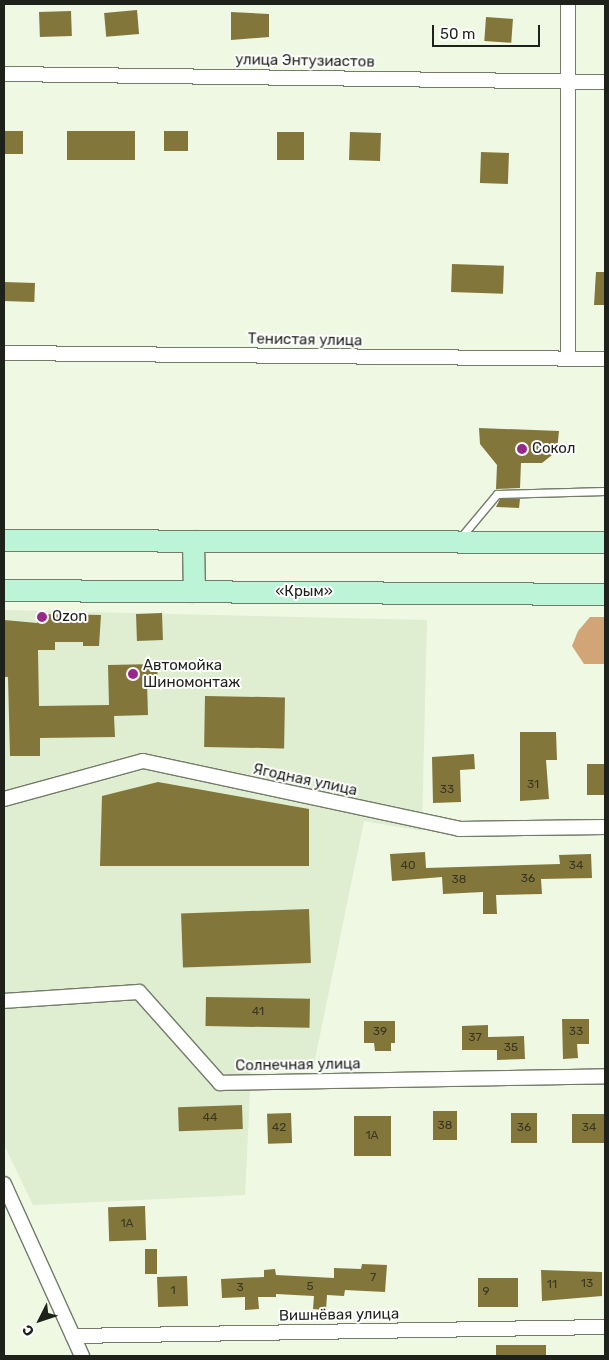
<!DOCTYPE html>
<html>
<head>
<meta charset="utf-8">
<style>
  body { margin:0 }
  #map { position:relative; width:609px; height:1360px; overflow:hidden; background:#eef8e3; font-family:Rubik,sans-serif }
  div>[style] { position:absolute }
  .built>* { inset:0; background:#dfedd1 }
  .forest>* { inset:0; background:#d2a577 }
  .building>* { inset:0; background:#83763b; transform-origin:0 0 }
  .roads { filter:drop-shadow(1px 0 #737c69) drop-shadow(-1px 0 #737c69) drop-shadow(0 1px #737c69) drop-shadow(0 -1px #737c69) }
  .lane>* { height:7px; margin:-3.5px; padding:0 3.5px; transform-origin:3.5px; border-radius:3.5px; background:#fff }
  .street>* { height:14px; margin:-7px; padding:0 7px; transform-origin:7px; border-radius:7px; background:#fff }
  .primary>* { height:21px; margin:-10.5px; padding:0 10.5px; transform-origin:10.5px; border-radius:10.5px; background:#bbf4d6 }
  .dots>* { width:14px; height:14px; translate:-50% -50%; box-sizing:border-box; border:2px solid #fff; border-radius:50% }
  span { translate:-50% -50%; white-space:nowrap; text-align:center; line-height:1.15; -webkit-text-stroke:4px #fff; paint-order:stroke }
  .number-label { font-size:12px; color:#383723 }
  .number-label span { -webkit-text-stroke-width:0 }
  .street-label { font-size:15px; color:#1f221b }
  .poi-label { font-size:15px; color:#1f221b }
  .left { translate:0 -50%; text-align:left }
  .frame { position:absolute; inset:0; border:5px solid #1f221b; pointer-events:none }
  .north { position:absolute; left:15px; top:1295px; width:50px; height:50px; -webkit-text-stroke:4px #fff; paint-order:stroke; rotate:229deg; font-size:14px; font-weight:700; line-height:20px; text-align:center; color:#1f221b }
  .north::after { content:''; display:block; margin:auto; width:18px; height:22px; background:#1f221b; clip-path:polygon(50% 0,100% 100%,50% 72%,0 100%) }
  .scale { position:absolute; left:432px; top:25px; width:108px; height:22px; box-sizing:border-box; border:2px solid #1f221b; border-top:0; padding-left:6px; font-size:15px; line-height:18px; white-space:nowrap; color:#1f221b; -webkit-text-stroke:4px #fff; paint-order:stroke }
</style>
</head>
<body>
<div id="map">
  <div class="built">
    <i style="clip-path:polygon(4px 610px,427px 620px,422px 831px,364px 821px,313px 1069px,251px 1070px,245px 1195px,33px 1205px,4px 1145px)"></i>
  </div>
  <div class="forest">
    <i style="clip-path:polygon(590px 617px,605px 617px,605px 664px,584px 664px,572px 646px,578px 631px)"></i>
  </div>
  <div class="building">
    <i style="left:137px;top:10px;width:24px;height:33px;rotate:85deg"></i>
    <i style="left:71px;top:11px;width:25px;height:32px;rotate:88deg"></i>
    <i style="clip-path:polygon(231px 12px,269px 14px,269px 37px,231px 40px)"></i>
    <i style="left:486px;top:17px;width:27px;height:24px;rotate:4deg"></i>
    <i style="left:4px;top:131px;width:19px;height:23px"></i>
    <i style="left:67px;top:131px;width:68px;height:29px"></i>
    <i style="left:164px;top:131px;width:24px;height:20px"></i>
    <i style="left:277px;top:132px;width:27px;height:28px"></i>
    <i style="left:350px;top:132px;width:31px;height:28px;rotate:2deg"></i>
    <i style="left:481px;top:152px;width:28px;height:31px;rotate:2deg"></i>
    <i style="left:452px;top:264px;width:52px;height:28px;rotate:2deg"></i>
    <i style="clip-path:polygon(596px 272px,605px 272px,605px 305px,594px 305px)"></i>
    <i style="left:4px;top:282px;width:31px;height:19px;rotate:2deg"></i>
    <i style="clip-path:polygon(479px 428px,559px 431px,557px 451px,542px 463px,521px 463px,520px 488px,496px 489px,497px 465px,480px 444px)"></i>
    <i style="clip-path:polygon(500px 499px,520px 499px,519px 508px,496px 507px)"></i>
    <i style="left:162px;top:613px;width:27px;height:26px;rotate:88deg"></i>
    <i style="clip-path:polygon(37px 614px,101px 615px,99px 646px,83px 646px,83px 642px,55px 642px,55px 650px,38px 650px,39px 706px,109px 705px,108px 665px,157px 664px,158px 683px,147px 683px,148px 715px,114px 716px,115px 737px,40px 738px,40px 756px,10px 756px,8px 677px,4px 677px,4px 620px,37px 623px)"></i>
    <i style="left:205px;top:696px;width:80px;height:51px;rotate:1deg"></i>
    <i style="clip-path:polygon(520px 732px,556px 732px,557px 760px,546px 760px,549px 799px,520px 801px)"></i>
    <i style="clip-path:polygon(474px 754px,475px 769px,460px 770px,461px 802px,433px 803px,432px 757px)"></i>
    <i style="left:587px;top:764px;width:18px;height:31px"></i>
    <i style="clip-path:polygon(158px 782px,309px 809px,309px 866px,100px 866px,102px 796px)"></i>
    <i style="clip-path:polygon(425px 852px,426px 868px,560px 864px,559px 855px,591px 854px,592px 878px,541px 879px,542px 894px,496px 895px,497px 914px,483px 914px,483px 892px,443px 894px,442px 877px,392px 881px,390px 854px)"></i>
    <i style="left:309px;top:909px;width:54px;height:128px;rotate:88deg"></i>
    <i style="left:206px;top:997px;width:104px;height:29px;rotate:1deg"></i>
    <i style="clip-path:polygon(562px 1019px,589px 1019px,589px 1044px,577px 1044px,578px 1058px,563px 1059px)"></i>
    <i style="clip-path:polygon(364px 1021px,395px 1021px,395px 1043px,391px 1043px,391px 1051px,375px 1051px,374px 1043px,364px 1043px)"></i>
    <i style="clip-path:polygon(488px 1025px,488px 1037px,524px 1036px,525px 1059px,497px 1060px,497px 1050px,462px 1050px,462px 1026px)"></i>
    <i style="left:242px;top:1105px;width:24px;height:64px;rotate:88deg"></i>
    <i style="left:433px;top:1111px;width:24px;height:29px"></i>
    <i style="left:291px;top:1113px;width:30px;height:24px;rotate:88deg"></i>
    <i style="left:511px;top:1113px;width:26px;height:30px"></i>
    <i style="left:572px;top:1114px;width:32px;height:29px"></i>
    <i style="left:354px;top:1116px;width:37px;height:40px"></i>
    <i style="left:145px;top:1206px;width:34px;height:37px;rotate:88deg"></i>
    <i style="left:145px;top:1249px;width:12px;height:25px"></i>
    <i style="clip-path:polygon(362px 1264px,387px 1265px,385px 1292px,345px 1290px,344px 1296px,327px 1295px,326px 1310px,313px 1309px,314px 1296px,276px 1294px,276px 1297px,258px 1297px,259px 1309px,245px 1310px,245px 1297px,222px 1298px,221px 1279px,264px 1277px,264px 1270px,275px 1269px,276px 1275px,334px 1278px,334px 1268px,361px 1269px)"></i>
    <i style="clip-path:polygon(541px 1270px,602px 1272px,602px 1296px,542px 1301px)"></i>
    <i style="left:187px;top:1276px;width:30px;height:30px;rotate:88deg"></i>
    <i style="left:478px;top:1278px;width:40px;height:29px"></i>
    <i style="left:496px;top:1345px;width:50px;height:11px"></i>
  </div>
  <div class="roads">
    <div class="lane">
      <i style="left:461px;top:537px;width:56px;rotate:-50.1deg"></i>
      <i style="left:497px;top:494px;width:108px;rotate:-1.6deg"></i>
    </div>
    <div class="street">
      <i style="left:4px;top:74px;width:601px;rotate:0.76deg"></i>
      <i style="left:4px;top:353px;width:601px;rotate:0.57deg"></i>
      <i style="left:568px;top:358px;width:354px;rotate:-90deg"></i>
      <i style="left:4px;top:799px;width:144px;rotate:-15.3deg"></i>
      <i style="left:143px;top:761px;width:323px;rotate:12.1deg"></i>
      <i style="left:459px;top:829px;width:146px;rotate:-0.8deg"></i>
      <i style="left:4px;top:1001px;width:135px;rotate:-3.8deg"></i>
      <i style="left:139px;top:992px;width:122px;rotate:48.3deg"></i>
      <i style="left:220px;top:1083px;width:385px;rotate:-1deg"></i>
      <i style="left:4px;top:1184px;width:189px;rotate:65.6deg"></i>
      <i style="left:73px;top:1336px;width:532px;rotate:-0.97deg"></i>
    </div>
    <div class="primary">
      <i style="left:4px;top:540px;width:601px;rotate:0.19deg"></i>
      <i style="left:193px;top:541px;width:50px;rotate:88.9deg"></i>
      <i style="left:4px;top:590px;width:601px;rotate:0.38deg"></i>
    </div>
  </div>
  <div class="dots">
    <i style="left:522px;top:449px;background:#97298a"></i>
    <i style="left:42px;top:617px;background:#97298a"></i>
    <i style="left:133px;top:674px;background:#97298a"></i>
  </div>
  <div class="number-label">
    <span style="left:533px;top:785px">31</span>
    <span style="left:447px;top:790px">33</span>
    <span style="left:408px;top:866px">40</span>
    <span style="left:576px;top:866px">34</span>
    <span style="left:528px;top:879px">36</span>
    <span style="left:459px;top:880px">38</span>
    <span style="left:258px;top:1012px">41</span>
    <span style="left:380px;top:1032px">39</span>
    <span style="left:576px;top:1032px">33</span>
    <span style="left:475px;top:1038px">37</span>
    <span style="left:511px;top:1048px">35</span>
    <span style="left:210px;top:1118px">44</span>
    <span style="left:445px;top:1126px">38</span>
    <span style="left:279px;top:1128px">42</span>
    <span style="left:524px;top:1128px">36</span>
    <span style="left:589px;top:1128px">34</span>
    <span style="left:372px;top:1136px">1А</span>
    <span style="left:127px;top:1224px">1А</span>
    <span style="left:373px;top:1278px">7</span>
    <span style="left:587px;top:1284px">13</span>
    <span style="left:552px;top:1285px">11</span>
    <span style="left:310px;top:1287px">5</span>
    <span style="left:240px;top:1288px">3</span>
    <span style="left:173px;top:1291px">1</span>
    <span style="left:486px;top:1292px">9</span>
  </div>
  <div class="street-label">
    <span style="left:305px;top:61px;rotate:1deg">улица Энтузиастов</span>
    <span style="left:305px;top:340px;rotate:1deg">Тенистая улица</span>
    <span style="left:304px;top:592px">«Крым»</span>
    <span style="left:305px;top:780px;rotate:12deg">Ягодная улица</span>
    <span style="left:298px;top:1065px;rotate:-1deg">Солнечная улица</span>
    <span style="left:339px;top:1315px;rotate:-1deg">Вишнёвая улица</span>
  </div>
  <div class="poi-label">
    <span class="left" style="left:532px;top:449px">Сокол</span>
    <span class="left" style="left:52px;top:617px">Ozon</span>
    <span class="left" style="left:143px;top:674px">Автомойка<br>Шиномонтаж</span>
  </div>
  <div class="frame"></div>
  <div class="north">С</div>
  <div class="scale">50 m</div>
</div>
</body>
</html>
